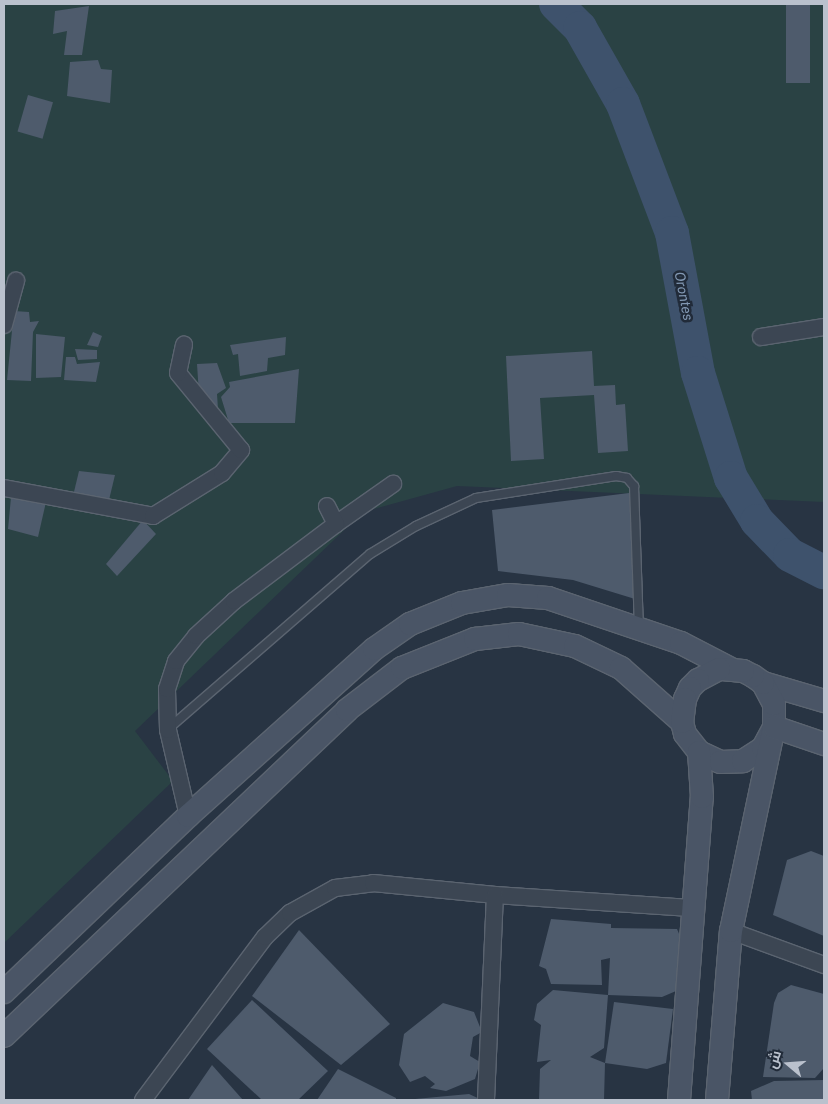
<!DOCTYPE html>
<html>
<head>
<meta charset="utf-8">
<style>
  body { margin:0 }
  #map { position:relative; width:828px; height:1104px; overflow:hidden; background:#283443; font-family:"Public Sans",Cairo,sans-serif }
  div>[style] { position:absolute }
  .green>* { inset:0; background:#2a4244 }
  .river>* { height:34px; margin:-17px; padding:0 17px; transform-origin:17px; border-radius:17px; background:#3e526c }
  .building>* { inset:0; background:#4e5b6c; transform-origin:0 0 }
  .roads { filter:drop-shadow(1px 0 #5b6470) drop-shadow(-1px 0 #5b6470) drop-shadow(0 1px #5b6470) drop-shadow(0 -1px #5b6470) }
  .lane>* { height:8px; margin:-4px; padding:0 4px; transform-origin:4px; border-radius:4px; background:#3c4653 }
  .street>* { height:16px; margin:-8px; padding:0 8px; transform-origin:8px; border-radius:8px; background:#3c4653 }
  .secondary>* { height:22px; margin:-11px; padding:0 11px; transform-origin:11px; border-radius:11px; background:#4a5566 }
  span { translate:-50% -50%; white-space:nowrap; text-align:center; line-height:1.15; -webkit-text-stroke:5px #212b39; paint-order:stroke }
  .water-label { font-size:14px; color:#8298b3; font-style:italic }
  .frame { position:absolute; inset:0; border:5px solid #bac1cd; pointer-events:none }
  .north { position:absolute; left:763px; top:1039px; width:50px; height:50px; -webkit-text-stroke:4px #212b39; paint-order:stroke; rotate:288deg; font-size:14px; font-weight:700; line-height:20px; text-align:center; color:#bac1cd }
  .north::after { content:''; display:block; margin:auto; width:18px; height:22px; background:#bac1cd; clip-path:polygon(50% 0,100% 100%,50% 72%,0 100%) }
</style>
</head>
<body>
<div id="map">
  <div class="green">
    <i style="clip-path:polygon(4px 4px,824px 4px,824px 502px,457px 486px,363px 512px,135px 731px,173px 781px,4px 943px)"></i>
  </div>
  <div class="river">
    <i style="left:556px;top:4px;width:34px;rotate:45deg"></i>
    <i style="left:580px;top:28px;width:87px;rotate:60.5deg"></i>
    <i style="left:623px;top:104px;width:138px;rotate:69.2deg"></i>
    <i style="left:672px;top:233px;width:142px;rotate:79.5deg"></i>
    <i style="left:698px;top:373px;width:110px;rotate:72.6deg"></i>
    <i style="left:731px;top:478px;width:50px;rotate:58.8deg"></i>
    <i style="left:757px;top:521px;width:47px;rotate:45.9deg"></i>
    <i style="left:790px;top:555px;width:38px;rotate:27deg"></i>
  </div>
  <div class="building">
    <i style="left:786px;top:4px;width:24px;height:79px"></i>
    <i style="clip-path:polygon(89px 6px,82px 55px,64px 55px,67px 31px,53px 34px,55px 11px)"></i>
    <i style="clip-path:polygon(98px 60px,101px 69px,112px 70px,110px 103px,67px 96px,70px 62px)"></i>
    <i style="left:28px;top:95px;width:26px;height:38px;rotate:16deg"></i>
    <i style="clip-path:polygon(14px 311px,29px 312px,30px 322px,39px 321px,33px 332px,31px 381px,7px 380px)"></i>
    <i style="clip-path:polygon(93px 332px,102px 336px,98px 347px,87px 345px)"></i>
    <i style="clip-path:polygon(36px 334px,65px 337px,61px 377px,36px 378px)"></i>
    <i style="clip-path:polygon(286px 337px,285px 355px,268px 358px,267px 371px,240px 376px,238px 354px,233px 355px,230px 345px)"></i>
    <i style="clip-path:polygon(75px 349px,97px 350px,97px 359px,78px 360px)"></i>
    <i style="clip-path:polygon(592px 351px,594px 386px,615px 385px,616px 405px,625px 404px,628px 451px,598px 453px,594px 395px,540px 398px,544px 459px,511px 461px,506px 356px)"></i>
    <i style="clip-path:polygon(66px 357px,75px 357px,77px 364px,100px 362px,96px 382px,64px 380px)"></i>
    <i style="clip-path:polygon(217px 363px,226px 388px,217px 394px,218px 409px,200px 410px,197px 364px)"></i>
    <i style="clip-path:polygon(299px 369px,295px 423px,229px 423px,221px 397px,230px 387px,229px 382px)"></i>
    <i style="clip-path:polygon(79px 471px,115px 475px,109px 500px,73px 496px)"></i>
    <i style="clip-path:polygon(629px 493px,635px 599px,573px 580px,498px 571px,492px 510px)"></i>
    <i style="clip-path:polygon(11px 497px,46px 502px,38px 537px,8px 529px)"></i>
    <i style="clip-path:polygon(143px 520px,156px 534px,117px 576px,106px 564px)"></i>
    <i style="clip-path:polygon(811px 851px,824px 856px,824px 936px,773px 915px,787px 860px)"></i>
    <i style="clip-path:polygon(551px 919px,611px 924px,611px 928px,677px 929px,680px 936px,676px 991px,662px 997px,608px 995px,610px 958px,601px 960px,602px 985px,551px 984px,546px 969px,539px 966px)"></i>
    <i style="clip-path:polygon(299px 930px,390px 1024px,341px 1065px,252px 996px)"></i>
    <i style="clip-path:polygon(791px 985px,824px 994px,824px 1068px,815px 1078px,763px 1077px,774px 1003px,778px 993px)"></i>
    <i style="clip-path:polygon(553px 990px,608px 995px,604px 1048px,590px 1057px,605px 1063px,604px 1100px,539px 1100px,540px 1069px,551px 1060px,537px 1062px,541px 1025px,534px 1020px,537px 1004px)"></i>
    <i style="clip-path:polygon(252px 1000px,328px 1071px,298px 1100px,262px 1100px,207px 1049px)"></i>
    <i style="clip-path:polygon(614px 1002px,673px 1009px,666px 1063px,647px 1069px,605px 1063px)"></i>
    <i style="clip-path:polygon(443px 1003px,474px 1012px,482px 1032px,473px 1037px,470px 1056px,480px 1062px,475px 1079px,446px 1091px,430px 1088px,435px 1084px,425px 1076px,410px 1082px,399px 1065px,404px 1034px)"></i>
    <i style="clip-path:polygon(212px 1065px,243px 1100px,188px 1100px)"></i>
    <i style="clip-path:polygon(338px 1069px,396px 1098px,396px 1100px,317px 1100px)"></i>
    <i style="clip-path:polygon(824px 1080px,823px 1100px,752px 1100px,751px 1091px,774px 1081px)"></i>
    <i style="clip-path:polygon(469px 1094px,482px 1100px,416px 1100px,415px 1099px)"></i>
  </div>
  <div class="roads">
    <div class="lane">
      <i style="left:168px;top:729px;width:267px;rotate:-40.9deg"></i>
      <i style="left:370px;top:554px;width:54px;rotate:-31.3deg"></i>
      <i style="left:416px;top:526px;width:66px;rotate:-25deg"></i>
      <i style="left:476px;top:498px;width:142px;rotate:-8.9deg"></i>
      <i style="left:616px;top:476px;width:11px;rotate:10deg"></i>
      <i style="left:627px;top:478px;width:11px;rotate:49deg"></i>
      <i style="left:634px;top:486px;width:140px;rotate:88deg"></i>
    </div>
    <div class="street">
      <i style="left:4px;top:325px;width:46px;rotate:-74.7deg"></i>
      <i style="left:761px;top:337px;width:64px;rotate:-9deg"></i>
      <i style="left:4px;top:488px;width:152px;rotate:10.6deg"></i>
      <i style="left:153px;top:516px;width:81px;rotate:-31.9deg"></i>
      <i style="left:222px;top:473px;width:30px;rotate:-50deg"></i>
      <i style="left:241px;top:450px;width:99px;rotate:-129.3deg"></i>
      <i style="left:178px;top:373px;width:29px;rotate:-78deg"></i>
      <i style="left:336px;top:524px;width:70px;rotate:-35.1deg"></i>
      <i style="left:188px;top:816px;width:88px;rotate:-103.1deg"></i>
      <i style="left:168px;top:730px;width:41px;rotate:-91.4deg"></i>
      <i style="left:167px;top:689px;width:29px;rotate:-72deg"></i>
      <i style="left:176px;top:661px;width:32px;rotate:-51deg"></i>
      <i style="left:196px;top:636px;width:52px;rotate:-42.6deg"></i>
      <i style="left:234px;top:601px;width:128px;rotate:-37deg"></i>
      <i style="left:336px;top:524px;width:20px;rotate:-117deg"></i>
      <i style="left:731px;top:931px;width:99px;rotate:20.1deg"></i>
      <i style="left:143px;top:1100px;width:204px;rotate:-53.2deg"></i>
      <i style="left:265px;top:937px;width:35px;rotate:-44deg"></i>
      <i style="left:290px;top:913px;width:51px;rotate:-29.1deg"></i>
      <i style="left:335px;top:888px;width:38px;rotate:-7deg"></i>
      <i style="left:373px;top:883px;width:123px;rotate:5.6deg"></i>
      <i style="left:495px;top:895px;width:196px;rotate:3.8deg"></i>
      <i style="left:486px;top:1100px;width:205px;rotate:-87.5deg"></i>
    </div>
    <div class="secondary">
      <i style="left:763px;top:683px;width:64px;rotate:16.4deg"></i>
      <i style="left:4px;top:992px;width:255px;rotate:-43.7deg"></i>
      <i style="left:188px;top:816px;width:250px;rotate:-41.9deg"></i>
      <i style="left:374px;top:649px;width:44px;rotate:-34.8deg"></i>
      <i style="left:410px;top:624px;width:56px;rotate:-22deg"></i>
      <i style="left:462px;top:603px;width:47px;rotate:-9.9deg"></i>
      <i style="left:508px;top:595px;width:40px;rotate:4.3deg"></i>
      <i style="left:548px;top:598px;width:140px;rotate:18.7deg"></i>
      <i style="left:681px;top:643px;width:56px;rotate:27.5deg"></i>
      <i style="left:4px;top:1036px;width:473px;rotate:-43.5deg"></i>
      <i style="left:347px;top:710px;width:69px;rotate:-37.4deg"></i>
      <i style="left:402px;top:668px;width:79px;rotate:-21.7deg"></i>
      <i style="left:475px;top:639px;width:44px;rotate:-6.5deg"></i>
      <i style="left:519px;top:634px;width:57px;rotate:12.1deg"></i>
      <i style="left:575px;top:646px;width:51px;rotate:25.6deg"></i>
      <i style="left:621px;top:668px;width:81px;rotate:41.5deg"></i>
      <i style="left:682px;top:722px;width:12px;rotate:76deg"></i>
      <i style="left:685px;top:734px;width:23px;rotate:52deg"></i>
      <i style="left:699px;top:752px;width:23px;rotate:25deg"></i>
      <i style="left:720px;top:762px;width:23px;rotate:-2deg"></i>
      <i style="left:743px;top:761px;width:24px;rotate:-33deg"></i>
      <i style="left:763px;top:748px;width:24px;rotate:-62deg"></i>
      <i style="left:774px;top:727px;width:23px;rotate:-90deg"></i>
      <i style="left:774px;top:704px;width:24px;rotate:-118deg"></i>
      <i style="left:763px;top:683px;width:12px;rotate:-145deg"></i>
      <i style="left:753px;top:676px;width:11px;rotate:-153deg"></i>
      <i style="left:743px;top:671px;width:24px;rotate:-175deg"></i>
      <i style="left:719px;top:669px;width:24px;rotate:152deg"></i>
      <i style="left:698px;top:680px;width:11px;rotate:135deg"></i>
      <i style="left:690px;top:688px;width:12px;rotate:114deg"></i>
      <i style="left:685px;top:699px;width:23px;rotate:97deg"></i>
      <i style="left:679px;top:1100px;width:304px;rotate:-85.7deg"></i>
      <i style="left:702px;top:797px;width:45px;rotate:-93.8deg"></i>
      <i style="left:717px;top:1100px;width:170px;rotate:-85.3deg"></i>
      <i style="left:731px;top:931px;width:208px;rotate:-78.1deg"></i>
      <i style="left:774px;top:727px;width:53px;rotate:18.8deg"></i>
    </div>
  </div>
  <div class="water-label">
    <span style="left:684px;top:296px;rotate:79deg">Orontes</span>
  </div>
  <div class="frame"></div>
  <div class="north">ش</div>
</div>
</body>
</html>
